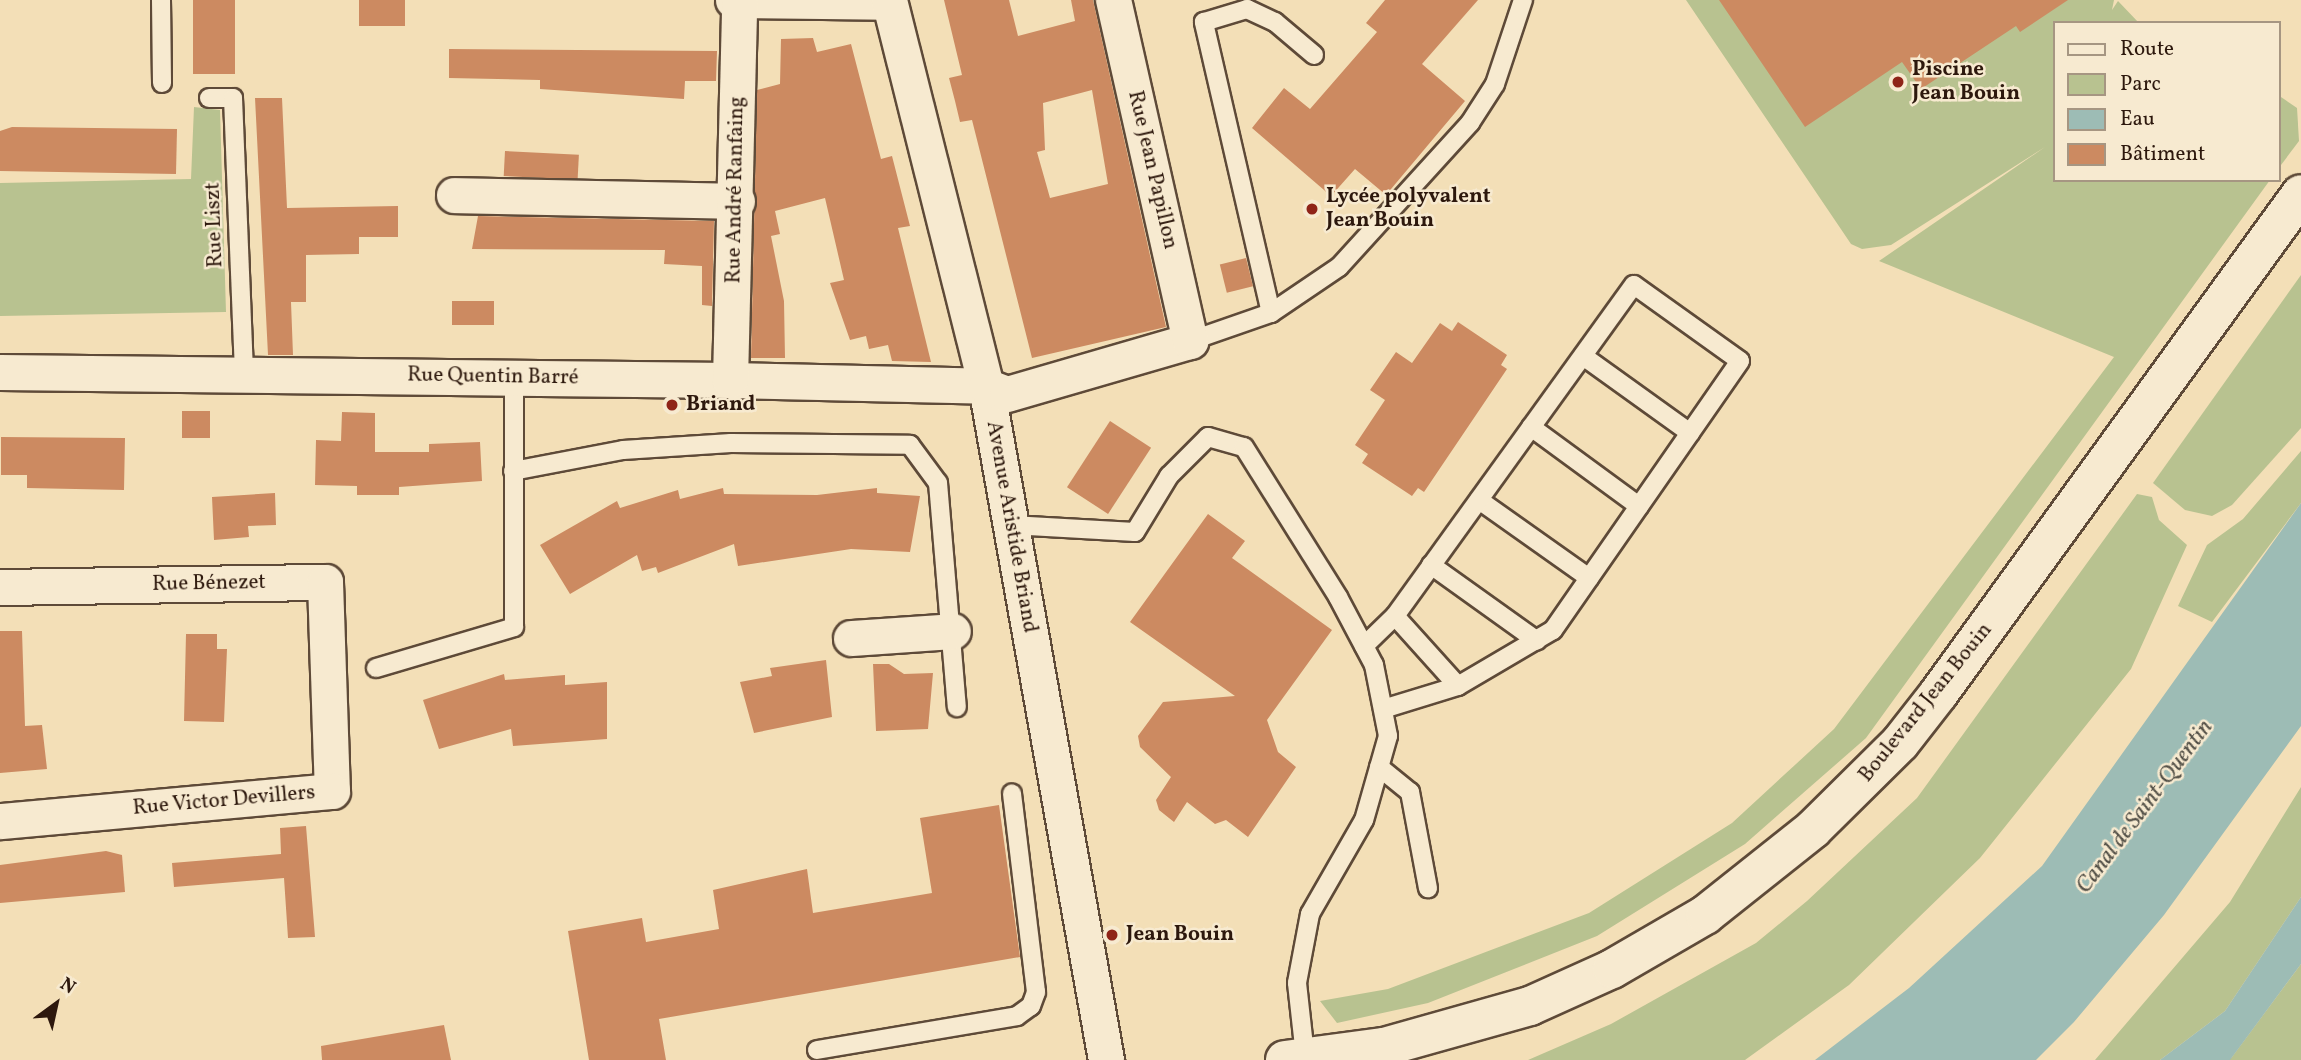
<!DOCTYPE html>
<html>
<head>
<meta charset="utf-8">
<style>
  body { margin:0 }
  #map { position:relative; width:2301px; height:1060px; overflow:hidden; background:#f3dfb7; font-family:Vollkorn,serif }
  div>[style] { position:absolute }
  .green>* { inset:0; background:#b8c290 }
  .water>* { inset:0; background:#9dbcb5 }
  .building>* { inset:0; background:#cc8a61; transform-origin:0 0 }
  .roads { filter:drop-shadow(2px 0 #5e4a38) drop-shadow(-2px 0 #5e4a38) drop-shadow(0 2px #5e4a38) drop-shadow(0 -2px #5e4a38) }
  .service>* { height:18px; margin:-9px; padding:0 9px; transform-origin:9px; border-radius:9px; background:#f7ead0 }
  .minor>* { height:35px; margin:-17.5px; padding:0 17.5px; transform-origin:17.5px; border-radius:17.5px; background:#f7ead0 }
  .tertiary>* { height:38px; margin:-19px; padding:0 19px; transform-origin:19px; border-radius:19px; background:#f7ead0 }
  .dots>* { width:19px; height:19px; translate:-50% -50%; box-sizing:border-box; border:4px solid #f7ead0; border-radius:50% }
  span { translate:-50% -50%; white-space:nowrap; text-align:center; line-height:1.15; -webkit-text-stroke:5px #f7ead0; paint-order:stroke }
  .poi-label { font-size:21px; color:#2d180d; font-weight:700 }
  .left { translate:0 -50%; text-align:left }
  .street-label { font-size:21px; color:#2d180d }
  .water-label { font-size:23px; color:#545148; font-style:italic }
  .legend { position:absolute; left:2053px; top:21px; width:228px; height:161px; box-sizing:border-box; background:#f7ead0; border:2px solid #a69682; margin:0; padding:9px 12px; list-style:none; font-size:21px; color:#2d180d }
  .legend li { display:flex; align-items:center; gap:14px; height:35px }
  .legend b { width:35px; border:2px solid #a69682 }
  .north { position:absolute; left:21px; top:969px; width:70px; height:70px; -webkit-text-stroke:5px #f7ead0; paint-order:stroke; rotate:33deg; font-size:19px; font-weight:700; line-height:28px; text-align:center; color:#2d180d }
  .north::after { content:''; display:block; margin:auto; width:24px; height:32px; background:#2d180d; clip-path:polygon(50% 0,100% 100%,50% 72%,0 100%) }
</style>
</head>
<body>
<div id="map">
  <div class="green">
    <i style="clip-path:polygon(1686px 0,2114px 0,2112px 10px,2118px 1px,2139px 23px,2054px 23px,2054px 180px,2270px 180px,1866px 738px,1745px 844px,1597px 936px,1428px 1003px,1337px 1023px,1320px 1001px,1388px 989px,1589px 913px,1732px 823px,1834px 729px,2114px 357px,1879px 261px,2045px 147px,1891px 245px,1862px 249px,1851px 244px)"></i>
    <i style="clip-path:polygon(2278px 95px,2297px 108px,2299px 141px,2278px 169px)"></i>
    <i style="clip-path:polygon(194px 107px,220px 110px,226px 312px,0 316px,0 183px,191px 179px)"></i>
    <i style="clip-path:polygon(2301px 275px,2301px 428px,2232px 505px,2212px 516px,2185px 510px,2153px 483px)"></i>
    <i style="clip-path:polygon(2301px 451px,2301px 503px,2212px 622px,2178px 606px,2207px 545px,2243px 519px)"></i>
    <i style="clip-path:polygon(2137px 494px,2152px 497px,2159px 520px,2187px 545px,2131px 669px,1980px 858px,1849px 985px,1745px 1060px,1528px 1060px,1611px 1024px,1756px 943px,1807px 901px,1917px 798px)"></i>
    <i style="clip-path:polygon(2301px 787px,2301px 897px,2225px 1011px,2160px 1060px,2095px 1060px,2230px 902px)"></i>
    <i style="clip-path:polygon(2301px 964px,2301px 1060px,2229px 1060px,2232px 1057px)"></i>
  </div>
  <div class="water">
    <i style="clip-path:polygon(2301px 503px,2301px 726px,2164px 915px,2074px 1022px,2036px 1060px,1815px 1060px,1909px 988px,2042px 866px)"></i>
    <i style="clip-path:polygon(2301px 897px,2301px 964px,2230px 1060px,2160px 1060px,2225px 1011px)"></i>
  </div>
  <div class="building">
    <i style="left:193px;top:0;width:42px;height:74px"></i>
    <i style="left:359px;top:0;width:46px;height:26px"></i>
    <i style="clip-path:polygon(evenodd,944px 0,1009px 0,1018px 36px,1075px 21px,1071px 0,1093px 0,1166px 327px,1032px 358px,972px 120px,960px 122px,955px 101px,949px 78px,962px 75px,944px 0,1092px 90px,1108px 184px,1050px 198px,1037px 152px,1045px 150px,1043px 103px,1092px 90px)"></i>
    <i style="clip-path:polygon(1385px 0,1478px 0,1422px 64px,1465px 101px,1386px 195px,1355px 169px,1331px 196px,1252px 128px,1284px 88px,1310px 109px,1377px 32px,1366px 23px)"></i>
    <i style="clip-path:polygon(1719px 0,2068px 0,2020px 32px,2016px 26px,1921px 89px,1902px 62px,1805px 127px)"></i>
    <i style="clip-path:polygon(813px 38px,817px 52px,851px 44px,881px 159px,892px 156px,910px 226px,898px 228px,931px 362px,892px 361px,888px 345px,869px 349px,866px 336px,850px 340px,830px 283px,844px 280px,825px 198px,775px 211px,780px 234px,771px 236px,784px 301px,785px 358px,751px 358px,757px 90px,780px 84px,781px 39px)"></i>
    <i style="clip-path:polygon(449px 49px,717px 51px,716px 81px,685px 81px,684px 99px,540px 89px,540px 80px,449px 78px)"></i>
    <i style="clip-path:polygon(255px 98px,282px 98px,287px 208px,398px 206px,398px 237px,359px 237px,359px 254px,306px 255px,306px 302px,291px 302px,293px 355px,268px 355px)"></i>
    <i style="clip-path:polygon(12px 127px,177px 129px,176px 174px,0 171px,0 131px)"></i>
    <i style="left:505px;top:151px;width:74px;height:25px;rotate:3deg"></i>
    <i style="clip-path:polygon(478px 216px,714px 221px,712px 306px,702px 305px,702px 266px,664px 264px,665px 250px,472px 249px)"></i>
    <i style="left:1246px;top:258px;width:29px;height:27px;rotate:76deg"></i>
    <i style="left:452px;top:301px;width:42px;height:24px"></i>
    <i style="clip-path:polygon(1458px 322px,1507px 355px,1501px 365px,1507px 369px,1424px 492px,1418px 488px,1412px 496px,1362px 463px,1368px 454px,1355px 445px,1385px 400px,1370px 390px,1396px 352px,1412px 363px,1440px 323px,1452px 331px)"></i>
    <i style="left:182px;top:411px;width:28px;height:27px"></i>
    <i style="clip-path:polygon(342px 412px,375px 413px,375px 452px,429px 452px,429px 444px,480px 442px,482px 481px,399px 487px,399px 495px,357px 495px,357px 486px,315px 485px,316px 440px,341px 441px)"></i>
    <i style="left:1110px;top:421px;width:49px;height:79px;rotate:33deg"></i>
    <i style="clip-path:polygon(1px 437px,125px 438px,124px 490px,27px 488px,27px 475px,1px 475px)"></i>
    <i style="clip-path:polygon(723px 488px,724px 494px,817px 495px,877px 488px,877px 493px,920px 496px,910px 552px,851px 549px,738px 566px,734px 544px,658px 573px,656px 567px,642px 571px,637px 555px,570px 594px,540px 545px,617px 501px,620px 508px,678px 490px,680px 499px)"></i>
    <i style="clip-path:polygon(275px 493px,276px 525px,248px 526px,249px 537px,214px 540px,212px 497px)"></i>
    <i style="clip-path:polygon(1208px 514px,1245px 541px,1232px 558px,1332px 630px,1267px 720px,1278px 752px,1296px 767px,1248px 837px,1226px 820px,1215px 824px,1187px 802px,1174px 822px,1159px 810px,1156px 800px,1171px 777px,1140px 747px,1138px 736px,1163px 702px,1235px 696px,1130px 622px)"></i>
    <i style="clip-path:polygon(0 631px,22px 631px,25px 726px,42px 725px,47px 769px,0 773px)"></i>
    <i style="clip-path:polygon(186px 634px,217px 634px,217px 649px,227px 649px,224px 722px,184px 721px)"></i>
    <i style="clip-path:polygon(826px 660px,832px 717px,754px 733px,740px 682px,772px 676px,770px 668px)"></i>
    <i style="clip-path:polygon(873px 664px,889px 664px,904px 674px,933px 673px,928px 729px,876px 731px)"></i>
    <i style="clip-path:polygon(504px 674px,505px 680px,565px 675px,565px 685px,607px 682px,607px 739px,513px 746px,511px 729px,439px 749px,423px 700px)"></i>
    <i style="clip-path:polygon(999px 805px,1020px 957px,659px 1019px,666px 1060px,589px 1060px,568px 931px,642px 918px,646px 942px,719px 929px,713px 890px,807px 869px,813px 913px,932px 893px,920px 818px)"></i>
    <i style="clip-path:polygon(306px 826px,315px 937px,288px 938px,284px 878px,174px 887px,172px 863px,281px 854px,280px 828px)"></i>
    <i style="clip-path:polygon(106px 851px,122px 855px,125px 892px,0 903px,0 865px)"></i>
    <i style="clip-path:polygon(444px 1025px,451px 1060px,322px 1060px,321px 1046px)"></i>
  </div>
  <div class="roads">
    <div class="service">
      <i style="left:161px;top:0;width:83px;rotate:89.3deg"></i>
      <i style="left:209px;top:98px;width:24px"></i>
      <i style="left:233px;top:98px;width:277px;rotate:87.7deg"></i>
      <i style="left:1271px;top:313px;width:82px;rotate:-34.1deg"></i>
      <i style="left:1339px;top:267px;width:195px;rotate:-47.7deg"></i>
      <i style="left:1470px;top:123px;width:46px;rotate:-57.3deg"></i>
      <i style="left:1495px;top:84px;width:89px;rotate:-71.6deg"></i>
      <i style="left:1190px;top:341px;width:86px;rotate:-19.1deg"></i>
      <i style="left:1271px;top:313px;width:299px;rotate:-103deg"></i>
      <i style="left:1204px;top:22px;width:45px;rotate:-16.8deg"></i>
      <i style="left:1247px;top:9px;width:31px;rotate:25deg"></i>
      <i style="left:1275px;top:22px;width:51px;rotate:40.2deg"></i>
      <i style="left:1583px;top:356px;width:132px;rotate:35.7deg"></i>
      <i style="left:1531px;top:427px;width:134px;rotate:36.2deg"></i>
      <i style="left:513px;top:471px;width:112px;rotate:-10.8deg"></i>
      <i style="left:623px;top:450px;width:108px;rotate:-3.7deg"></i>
      <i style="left:731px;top:443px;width:179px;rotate:0.6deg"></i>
      <i style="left:910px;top:445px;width:47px;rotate:53.6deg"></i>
      <i style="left:938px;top:483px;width:225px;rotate:85.2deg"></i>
      <i style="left:1479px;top:500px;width:135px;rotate:35.3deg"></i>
      <i style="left:1011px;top:525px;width:124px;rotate:3.2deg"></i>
      <i style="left:1135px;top:532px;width:66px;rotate:-58.7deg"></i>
      <i style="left:1169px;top:476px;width:55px;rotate:-45deg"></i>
      <i style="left:1208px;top:437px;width:37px;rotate:16deg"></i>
      <i style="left:1244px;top:447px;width:177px;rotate:57.9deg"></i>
      <i style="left:1338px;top:597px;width:77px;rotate:62.1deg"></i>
      <i style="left:1374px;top:665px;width:72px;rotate:78.8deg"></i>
      <i style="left:1388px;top:736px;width:87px;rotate:105.9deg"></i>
      <i style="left:1364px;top:820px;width:108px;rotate:119.9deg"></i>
      <i style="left:1310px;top:914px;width:70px;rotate:100.7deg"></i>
      <i style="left:1297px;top:983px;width:73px;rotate:83.7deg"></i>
      <i style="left:1431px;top:565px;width:130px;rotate:35.6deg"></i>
      <i style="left:1395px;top:616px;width:94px;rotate:48deg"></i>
      <i style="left:1364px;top:646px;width:43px;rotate:-44.1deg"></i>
      <i style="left:1395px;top:616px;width:408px;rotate:-54.2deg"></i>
      <i style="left:1634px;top:285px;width:130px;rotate:35.6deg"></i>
      <i style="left:1740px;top:361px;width:328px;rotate:124.8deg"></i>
      <i style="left:1553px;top:630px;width:110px;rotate:149.5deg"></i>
      <i style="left:1458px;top:686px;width:78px;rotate:163deg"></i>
      <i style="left:376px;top:668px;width:144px;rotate:-16.5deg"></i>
      <i style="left:514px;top:627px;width:250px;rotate:-90deg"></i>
      <i style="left:1379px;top:767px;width:40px;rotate:39deg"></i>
      <i style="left:1410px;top:792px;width:98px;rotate:79.4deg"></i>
      <i style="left:817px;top:1050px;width:203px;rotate:-9.6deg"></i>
      <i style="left:1017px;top:1016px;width:17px;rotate:-36deg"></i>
      <i style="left:1031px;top:1006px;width:15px;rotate:-70deg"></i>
      <i style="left:1036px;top:992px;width:200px;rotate:-96.9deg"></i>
    </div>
    <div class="minor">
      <i style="left:733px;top:0;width:156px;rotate:0.7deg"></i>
      <i style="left:889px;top:0;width:398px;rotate:75.9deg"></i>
      <i style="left:986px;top:386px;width:685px;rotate:79.9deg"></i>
      <i style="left:454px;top:195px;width:283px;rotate:1.2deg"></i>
      <i style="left:0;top:372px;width:730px;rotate:0.63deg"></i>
      <i style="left:730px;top:380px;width:256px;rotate:1.3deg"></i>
      <i style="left:986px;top:386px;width:22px;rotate:21deg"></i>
      <i style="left:1007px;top:394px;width:191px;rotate:-16.2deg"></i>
      <i style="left:1190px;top:341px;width:350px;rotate:-102.7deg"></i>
      <i style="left:730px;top:380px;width:380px;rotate:-88.6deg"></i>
      <i style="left:0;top:587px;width:325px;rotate:-0.9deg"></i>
      <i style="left:325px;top:582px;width:209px;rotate:88.1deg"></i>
      <i style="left:332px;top:791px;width:333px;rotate:174.8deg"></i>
      <i style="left:851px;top:638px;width:102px;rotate:-3.9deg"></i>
    </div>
    <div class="tertiary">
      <i style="left:1285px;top:1060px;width:100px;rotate:-7.5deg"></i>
      <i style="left:1384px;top:1047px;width:152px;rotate:-15.7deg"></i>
      <i style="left:1530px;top:1006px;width:90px;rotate:-24.3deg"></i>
      <i style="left:1612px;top:969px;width:108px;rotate:-30.1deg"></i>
      <i style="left:1705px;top:915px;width:138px;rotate:-38.5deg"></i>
      <i style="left:1813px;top:829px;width:122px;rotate:-44.7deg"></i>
      <i style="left:1900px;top:743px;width:63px;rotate:-52deg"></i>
      <i style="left:1939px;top:693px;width:616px;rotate:-54.04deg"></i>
    </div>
  </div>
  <div class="dots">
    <i style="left:1898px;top:82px;background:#8f2418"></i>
    <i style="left:1312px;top:209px;background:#8f2418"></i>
    <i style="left:672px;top:405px;background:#8f2418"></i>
    <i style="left:1112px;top:935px;background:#8f2418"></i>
  </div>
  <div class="poi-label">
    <span class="left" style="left:1912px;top:82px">Piscine<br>Jean Bouin</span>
    <span class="left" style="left:1326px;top:209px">Lycée polyvalent<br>Jean Bouin</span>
    <span class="left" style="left:686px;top:405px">Briand</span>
    <span class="left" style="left:1126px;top:935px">Jean Bouin</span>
  </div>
  <div class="street-label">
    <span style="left:1152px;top:170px;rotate:77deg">Rue Jean Papillon</span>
    <span style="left:736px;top:190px;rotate:-89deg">Rue André Ranfaing</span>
    <span style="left:215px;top:225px;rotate:-92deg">Rue Liszt</span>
    <span style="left:493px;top:377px;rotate:1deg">Rue Quentin Barré</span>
    <span style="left:1011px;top:527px;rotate:80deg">Avenue Aristide Briand</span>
    <span style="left:209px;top:584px;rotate:-1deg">Rue Bénezet</span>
    <span style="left:1926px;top:703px;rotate:-51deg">Boulevard Jean Bouin</span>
    <span style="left:224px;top:801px;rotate:-5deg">Rue Victor Devillers</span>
  </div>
  <div class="water-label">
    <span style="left:2145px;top:807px;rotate:-53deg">Canal de Saint-Quentin</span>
  </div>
  <ul class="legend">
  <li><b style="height:9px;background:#f7ead0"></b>Route</li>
  <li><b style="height:19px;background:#b8c290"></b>Parc</li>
  <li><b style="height:19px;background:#9dbcb5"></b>Eau</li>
  <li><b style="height:19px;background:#cc8a61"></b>Bâtiment</li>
  </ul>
  <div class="north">N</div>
</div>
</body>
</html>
